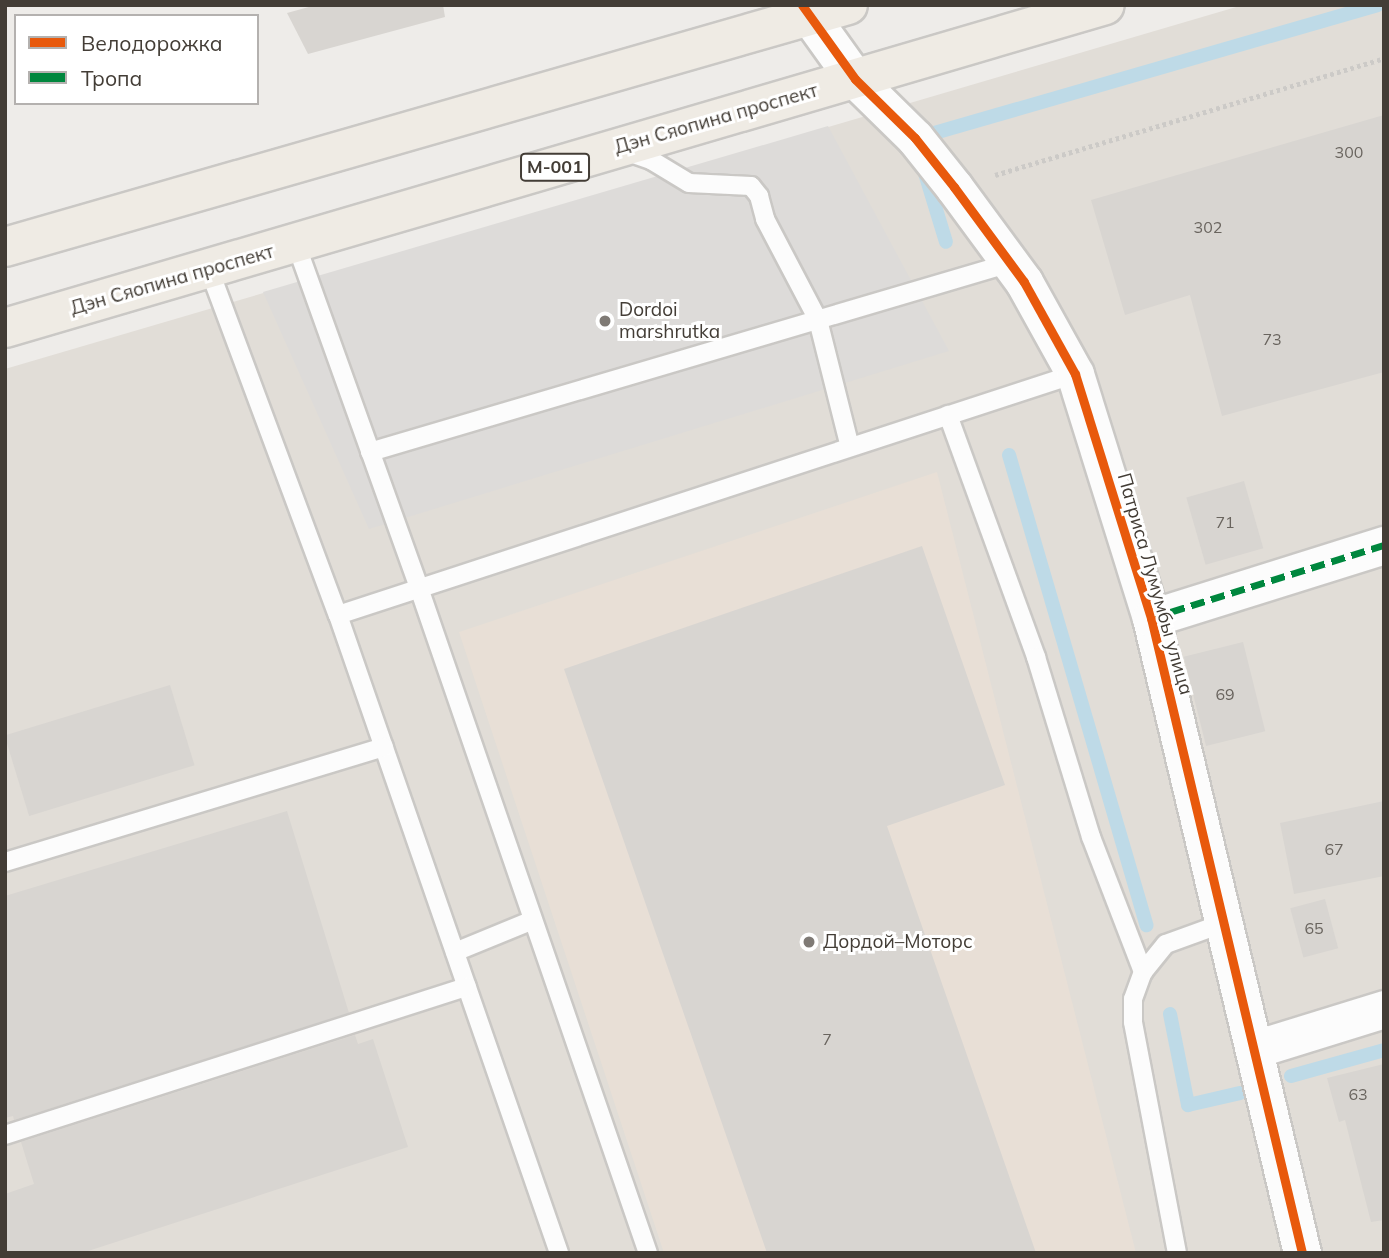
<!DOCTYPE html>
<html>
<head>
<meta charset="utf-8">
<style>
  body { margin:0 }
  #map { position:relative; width:1389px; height:1258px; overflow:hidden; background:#eeece9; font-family:Mulish,sans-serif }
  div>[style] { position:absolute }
  .residential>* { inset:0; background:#e1ddd7 }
  .commercial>* { inset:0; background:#e8dfd6 }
  .parking>* { inset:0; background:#dddbd9 }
  .stream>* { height:14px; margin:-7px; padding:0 7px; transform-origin:7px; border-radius:7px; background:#bedae7 }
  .building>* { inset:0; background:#d8d5d1; transform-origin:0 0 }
  .path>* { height:4.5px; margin-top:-2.25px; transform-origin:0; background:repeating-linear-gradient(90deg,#cccac7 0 3.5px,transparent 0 7px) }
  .roads { filter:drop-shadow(2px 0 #cac8c5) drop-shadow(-2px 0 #cac8c5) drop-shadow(0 2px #cac8c5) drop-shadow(0 -2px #cac8c5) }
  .service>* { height:18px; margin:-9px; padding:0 9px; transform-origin:9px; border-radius:9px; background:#fcfcfc }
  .minor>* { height:37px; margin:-18.5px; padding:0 18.5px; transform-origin:18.5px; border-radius:18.5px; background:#fcfcfc }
  .tertiary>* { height:38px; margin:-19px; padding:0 19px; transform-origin:19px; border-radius:19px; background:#fcfcfc }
  .primary>* { height:38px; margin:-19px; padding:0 19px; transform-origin:19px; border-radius:19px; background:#efebe4 }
  .quiet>* { height:7px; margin-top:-3.5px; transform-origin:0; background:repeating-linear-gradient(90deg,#00873e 0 14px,transparent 0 21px) }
  .cycleway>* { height:9px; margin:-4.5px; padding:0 4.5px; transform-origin:4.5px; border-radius:4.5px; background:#e8590c }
  .dots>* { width:19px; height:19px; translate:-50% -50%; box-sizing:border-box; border:4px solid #fff; border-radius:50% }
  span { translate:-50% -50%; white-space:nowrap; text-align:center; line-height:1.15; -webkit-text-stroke:6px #fff; paint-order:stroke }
  .number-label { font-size:16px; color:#69645e }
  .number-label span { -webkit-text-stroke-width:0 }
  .shield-label span { padding:2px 5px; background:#fff; border:2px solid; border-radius:5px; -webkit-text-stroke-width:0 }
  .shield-label { font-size:18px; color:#433d36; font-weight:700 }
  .street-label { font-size:19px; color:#433d36 }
  .poi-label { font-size:19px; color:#433d36 }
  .left { translate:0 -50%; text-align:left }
  .frame { position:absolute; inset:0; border:7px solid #433d36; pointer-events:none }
  .legend { position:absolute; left:14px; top:14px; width:245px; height:91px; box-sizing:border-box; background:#fff; border:2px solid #b4b1af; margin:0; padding:9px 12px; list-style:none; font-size:21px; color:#433d36 }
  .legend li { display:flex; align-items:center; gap:14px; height:35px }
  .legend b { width:35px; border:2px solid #b4b1af }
</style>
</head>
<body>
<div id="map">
  <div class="residential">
    <i style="clip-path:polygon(1243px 5px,1384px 5px,1384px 1253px,5px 1253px,5px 369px)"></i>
  </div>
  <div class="commercial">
    <i style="clip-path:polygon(937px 472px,1136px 1253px,664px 1253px,459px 632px)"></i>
  </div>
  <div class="parking">
    <i style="clip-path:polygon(828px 126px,949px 351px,369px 529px,263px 292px)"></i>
  </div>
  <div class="stream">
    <i style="left:917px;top:138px;width:479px;rotate:-16.1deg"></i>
    <i style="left:924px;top:170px;width:75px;rotate:73deg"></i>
    <i style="left:1009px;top:455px;width:490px;rotate:73.7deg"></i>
    <i style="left:1170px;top:1014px;width:93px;rotate:78.8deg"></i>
    <i style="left:1188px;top:1105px;width:53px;rotate:-13deg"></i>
    <i style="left:1291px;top:1076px;width:97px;rotate:-15.6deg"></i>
  </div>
  <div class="building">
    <i style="clip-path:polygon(316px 5px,443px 5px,445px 17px,308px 54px,287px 13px)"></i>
    <i style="clip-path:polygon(1384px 115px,1384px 372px,1222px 416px,1190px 295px,1125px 315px,1091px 200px)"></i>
    <i style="left:1244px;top:481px;width:70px;height:60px;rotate:74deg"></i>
    <i style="clip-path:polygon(922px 546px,1005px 785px,887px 826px,1036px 1253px,767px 1253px,564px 669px)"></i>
    <i style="left:1243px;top:642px;width:92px;height:61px;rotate:76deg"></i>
    <i style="left:170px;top:685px;width:84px;height:173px;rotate:73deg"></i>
    <i style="clip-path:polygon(1384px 801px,1384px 876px,1294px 894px,1280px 823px)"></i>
    <i style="clip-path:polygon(287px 811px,349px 1013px,14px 1120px,13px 1116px,5px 1118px,5px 896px)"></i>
    <i style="left:1325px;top:899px;width:51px;height:36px;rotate:75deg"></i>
    <i style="clip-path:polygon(355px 1035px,358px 1044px,373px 1039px,408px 1147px,82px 1253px,5px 1253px,5px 1194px,34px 1184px,21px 1142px)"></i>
    <i style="clip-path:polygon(1384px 1064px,1384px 1220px,1371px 1222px,1345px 1120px,1339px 1122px,1327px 1078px)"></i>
  </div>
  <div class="path">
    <i style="left:995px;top:175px;width:406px;rotate:-16.7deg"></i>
  </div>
  <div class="roads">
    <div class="service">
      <i style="left:625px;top:151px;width:28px;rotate:19deg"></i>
      <i style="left:651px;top:160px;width:44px;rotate:31.2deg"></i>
      <i style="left:689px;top:183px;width:62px;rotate:2.8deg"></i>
      <i style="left:751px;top:186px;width:13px;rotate:51deg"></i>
      <i style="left:759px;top:196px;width:24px;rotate:75deg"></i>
      <i style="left:765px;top:219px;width:114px;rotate:62.3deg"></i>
      <i style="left:818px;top:320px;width:131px;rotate:75.9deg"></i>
      <i style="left:296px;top:244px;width:365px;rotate:70.3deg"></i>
      <i style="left:419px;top:588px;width:703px;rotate:71deg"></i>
      <i style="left:209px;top:269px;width:369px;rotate:69.6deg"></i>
      <i style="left:338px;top:615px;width:675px;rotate:70.89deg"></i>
      <i style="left:948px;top:415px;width:258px;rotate:70deg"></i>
      <i style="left:1036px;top:657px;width:188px;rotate:73deg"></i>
      <i style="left:1091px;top:837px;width:145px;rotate:68.9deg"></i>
      <i style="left:370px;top:452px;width:667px;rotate:-16.45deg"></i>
      <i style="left:338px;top:615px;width:775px;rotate:-18.11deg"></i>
      <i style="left:5px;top:862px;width:396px;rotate:-16.9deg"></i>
      <i style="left:455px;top:952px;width:84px;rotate:-22.3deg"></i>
      <i style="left:5px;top:1135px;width:485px;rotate:-17.8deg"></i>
      <i style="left:1177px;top:1253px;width:235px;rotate:-100.8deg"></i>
      <i style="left:1133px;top:1022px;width:23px;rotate:-90deg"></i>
      <i style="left:1133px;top:999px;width:29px;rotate:-70deg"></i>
      <i style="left:1143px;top:972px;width:36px;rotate:-51deg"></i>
      <i style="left:1166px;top:944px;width:62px;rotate:-19.9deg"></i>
    </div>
    <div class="minor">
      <i style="left:855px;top:79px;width:84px;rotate:44.5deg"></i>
      <i style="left:915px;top:138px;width:63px;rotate:51.5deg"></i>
      <i style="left:954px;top:187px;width:118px;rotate:53.6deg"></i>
      <i style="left:1024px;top:282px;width:105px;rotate:61deg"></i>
      <i style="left:1075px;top:374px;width:256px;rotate:72.7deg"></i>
      <i style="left:1151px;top:618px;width:653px;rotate:76.62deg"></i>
      <i style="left:1151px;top:618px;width:244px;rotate:-17.4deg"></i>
      <i style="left:1255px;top:1049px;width:135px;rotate:-17.2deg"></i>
    </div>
    <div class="tertiary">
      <i style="left:802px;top:5px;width:91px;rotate:54.4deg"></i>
    </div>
    <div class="primary">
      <i style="left:5px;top:247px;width:877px;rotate:-16.02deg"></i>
      <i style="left:5px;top:328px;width:1146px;rotate:-16.36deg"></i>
    </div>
  </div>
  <div class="quiet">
    <i style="left:1151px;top:618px;width:244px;rotate:-17.4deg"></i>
  </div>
  <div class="cycleway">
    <i style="left:802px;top:5px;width:91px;rotate:54.4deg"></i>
    <i style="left:855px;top:79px;width:84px;rotate:44.5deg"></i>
    <i style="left:915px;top:138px;width:63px;rotate:51.5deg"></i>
    <i style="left:954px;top:187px;width:118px;rotate:53.6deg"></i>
    <i style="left:1024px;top:282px;width:105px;rotate:61deg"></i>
    <i style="left:1075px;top:374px;width:256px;rotate:72.7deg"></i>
    <i style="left:1151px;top:618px;width:653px;rotate:76.62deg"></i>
  </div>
  <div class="dots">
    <i style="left:605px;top:321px;background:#7f7a75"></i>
    <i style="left:809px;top:942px;background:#7f7a75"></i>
  </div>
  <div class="number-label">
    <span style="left:1349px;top:152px">300</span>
    <span style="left:1208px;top:227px">302</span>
    <span style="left:1272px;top:339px">73</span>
    <span style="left:1225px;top:522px">71</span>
    <span style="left:1225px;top:694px">69</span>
    <span style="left:1334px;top:849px">67</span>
    <span style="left:1314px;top:928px">65</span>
    <span style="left:827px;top:1039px">7</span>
    <span style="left:1358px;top:1094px">63</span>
  </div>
  <div class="shield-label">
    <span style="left:555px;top:167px">M-001</span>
  </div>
  <div class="street-label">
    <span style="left:716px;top:119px;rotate:-16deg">Дэн Сяопина проспект</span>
    <span style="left:172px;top:280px;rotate:-16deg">Дэн Сяопина проспект</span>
    <span style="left:1155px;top:584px;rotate:74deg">Патриса Лумумбы улица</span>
  </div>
  <div class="poi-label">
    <span class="left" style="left:619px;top:321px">Dordoi<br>marshrutka</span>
    <span class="left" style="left:823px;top:942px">Дордой–Моторс</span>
  </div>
  <div class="frame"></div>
  <ul class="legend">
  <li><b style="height:9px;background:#e8590c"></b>Велодорожка</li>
  <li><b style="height:9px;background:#00873e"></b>Тропа</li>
  </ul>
</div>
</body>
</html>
